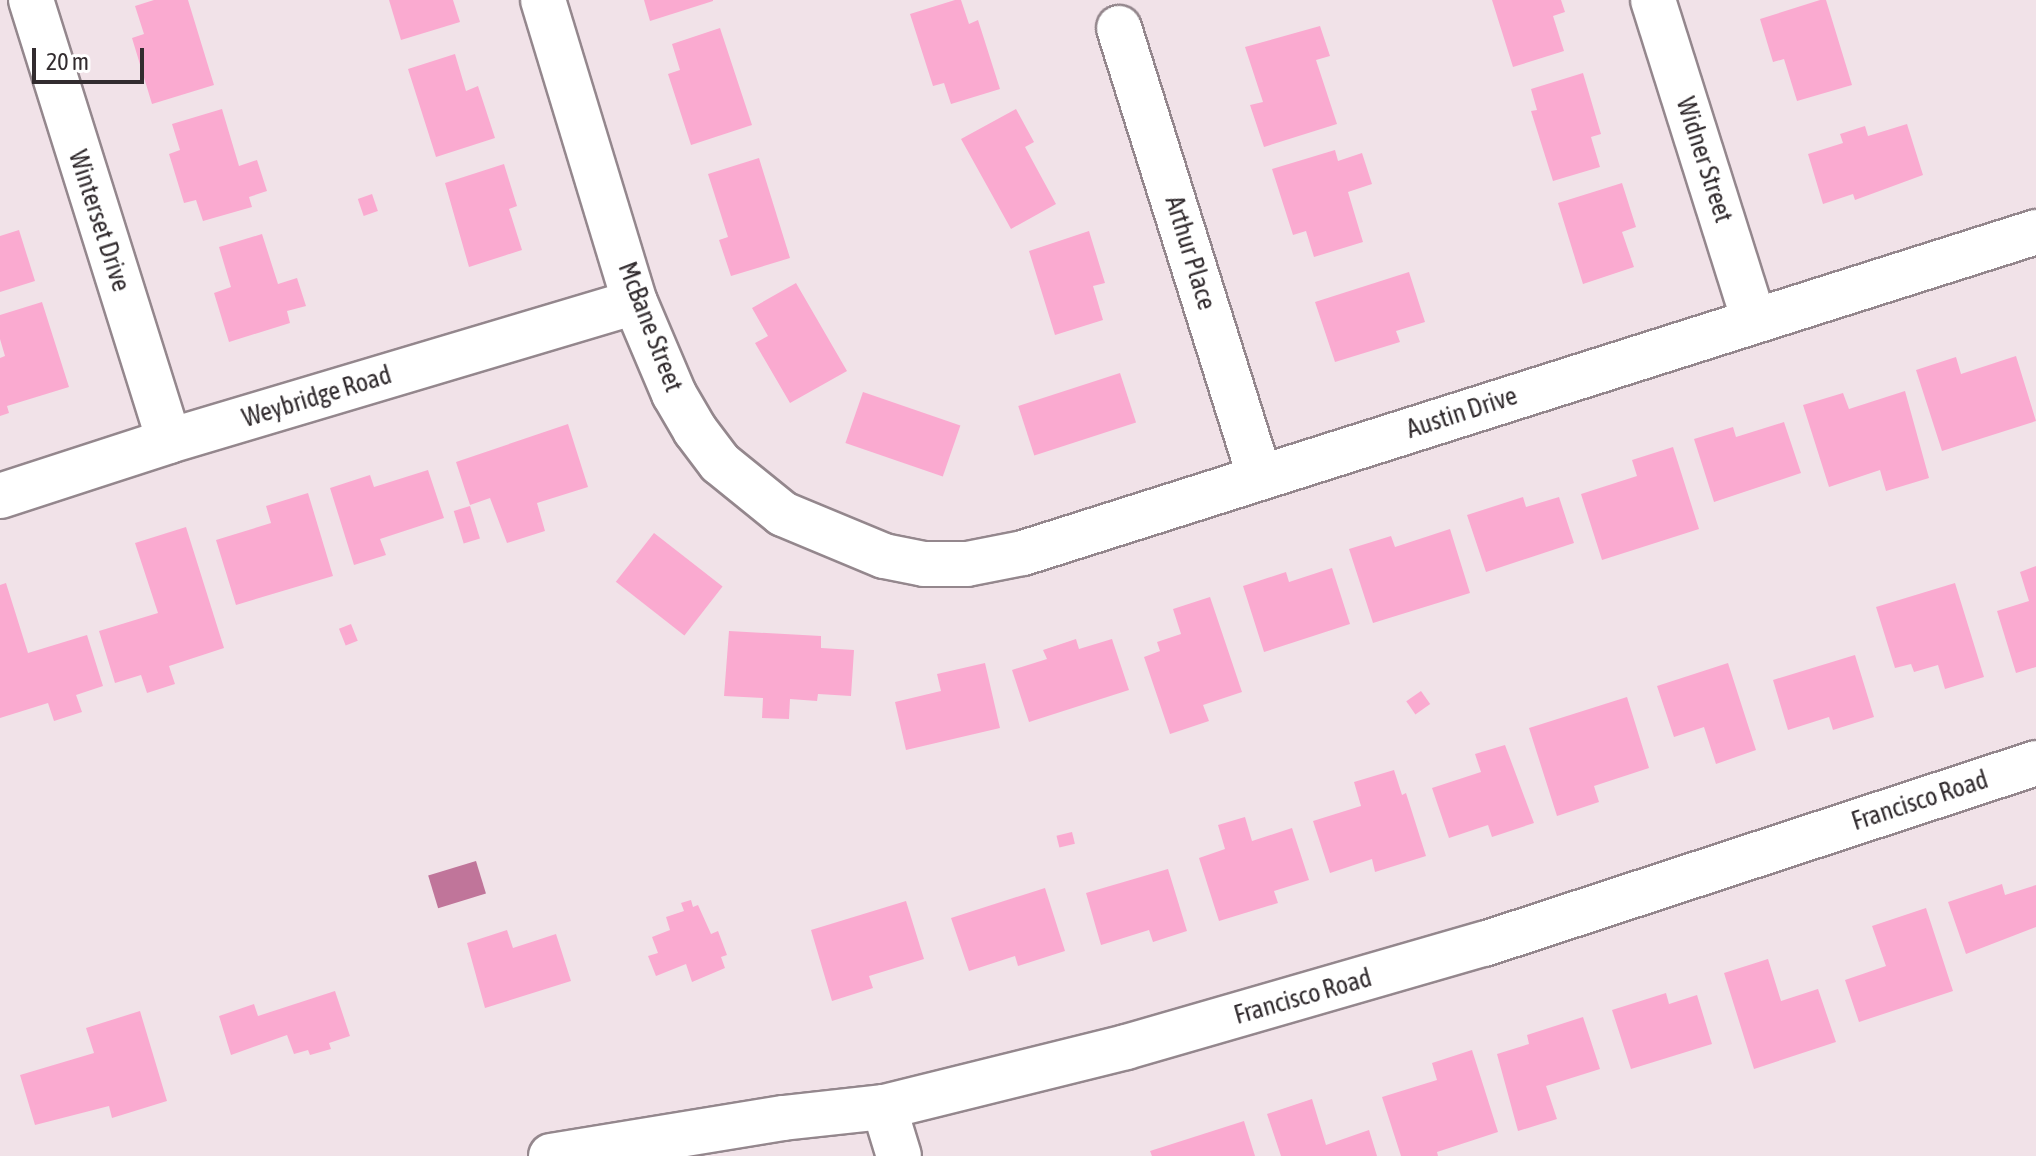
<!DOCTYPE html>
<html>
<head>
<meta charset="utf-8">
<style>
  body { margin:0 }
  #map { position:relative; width:2036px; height:1156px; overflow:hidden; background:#f1e2e8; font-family:"Asap Condensed",sans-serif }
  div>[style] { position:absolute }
  .water>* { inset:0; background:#c0759a; transform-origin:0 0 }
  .building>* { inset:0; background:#faaad0; transform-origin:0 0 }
  .roads { filter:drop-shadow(2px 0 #94878d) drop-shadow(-2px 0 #94878d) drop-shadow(0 2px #94878d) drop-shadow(0 -2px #94878d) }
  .minor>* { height:44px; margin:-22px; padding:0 22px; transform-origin:22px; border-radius:22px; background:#fff }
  span { translate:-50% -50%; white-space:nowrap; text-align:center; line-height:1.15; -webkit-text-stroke:6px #fff; paint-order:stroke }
  .street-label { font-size:26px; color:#322c2f }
  .scale { position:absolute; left:32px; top:48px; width:112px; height:36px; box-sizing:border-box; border:4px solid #322c2f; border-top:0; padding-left:10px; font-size:24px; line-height:28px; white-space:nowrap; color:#322c2f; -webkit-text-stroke:6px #fff; paint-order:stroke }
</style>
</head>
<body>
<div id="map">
  <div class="water">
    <i style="left:476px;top:861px;width:34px;height:50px;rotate:73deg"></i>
  </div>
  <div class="building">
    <i style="clip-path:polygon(154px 0,188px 0,214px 85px,152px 104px,132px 38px,144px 34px,135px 6px)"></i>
    <i style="clip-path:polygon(389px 0,453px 0,460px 22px,401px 40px)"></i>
    <i style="clip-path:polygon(644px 0,713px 0,713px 1px,650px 21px)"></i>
    <i style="clip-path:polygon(955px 0,961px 0,969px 24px,978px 20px,1000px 89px,951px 104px,944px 83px,933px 86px,910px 14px)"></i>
    <i style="clip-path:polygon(1492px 0,1561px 0,1565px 12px,1553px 16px,1564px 51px,1513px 67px)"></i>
    <i style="clip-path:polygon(1820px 0,1826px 0,1852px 85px,1797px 101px,1784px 59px,1773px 62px,1760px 19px)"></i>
    <i style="clip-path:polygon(1320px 26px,1330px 56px,1316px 60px,1337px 124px,1264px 147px,1250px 105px,1263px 102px,1245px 47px)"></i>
    <i style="clip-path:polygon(720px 28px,752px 125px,691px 145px,668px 74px,680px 70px,672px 44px)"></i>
    <i style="clip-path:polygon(455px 54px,466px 91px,478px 86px,495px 138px,436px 157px,408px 69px)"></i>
    <i style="clip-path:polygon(1583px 73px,1601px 134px,1591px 137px,1600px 167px,1553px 181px,1531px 111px,1537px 110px,1531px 89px)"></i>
    <i style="clip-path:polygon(222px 109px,239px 166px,257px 160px,267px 191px,249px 197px,252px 207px,203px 221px,196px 200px,184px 203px,169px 154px,180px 150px,172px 124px)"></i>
    <i style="clip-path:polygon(1016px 109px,1034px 142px,1025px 147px,1056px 204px,1011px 229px,961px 139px)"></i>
    <i style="clip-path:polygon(1907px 124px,1923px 175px,1855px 200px,1853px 194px,1823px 204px,1808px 154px,1843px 143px,1840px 134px,1865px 126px,1868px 136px)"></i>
    <i style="clip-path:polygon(1335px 150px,1338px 161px,1362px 153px,1372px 184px,1348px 192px,1363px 242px,1314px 257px,1306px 231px,1293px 235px,1272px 169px)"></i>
    <i style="clip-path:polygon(759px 158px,790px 258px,731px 276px,719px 240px,728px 237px,708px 174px)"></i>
    <i style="clip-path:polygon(504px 164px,517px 206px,509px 209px,522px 250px,469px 267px,445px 183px)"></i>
    <i style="clip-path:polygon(1622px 183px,1636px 227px,1622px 232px,1634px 267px,1583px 284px,1558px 203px)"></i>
    <i style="left:372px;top:194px;width:18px;height:15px;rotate:71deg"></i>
    <i style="clip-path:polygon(19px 230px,35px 281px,0 292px,0 236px)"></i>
    <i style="clip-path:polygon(1089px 231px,1105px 283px,1093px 286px,1103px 320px,1055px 335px,1029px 251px)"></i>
    <i style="clip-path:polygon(262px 234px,278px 284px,297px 278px,306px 306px,287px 311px,290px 323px,229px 342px,214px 293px,231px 287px,219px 247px)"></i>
    <i style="clip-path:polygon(1409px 272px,1425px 322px,1396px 331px,1400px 342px,1335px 362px,1315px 302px)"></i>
    <i style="clip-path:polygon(796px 283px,847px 371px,790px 403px,755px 343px,768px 336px,752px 308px)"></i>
    <i style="clip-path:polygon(42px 302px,69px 387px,7px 406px,9px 413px,0 416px,0 358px,5px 356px,0 339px,0 315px)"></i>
    <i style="clip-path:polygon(2016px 356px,2036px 421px,1942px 451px,1916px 370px,1956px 357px,1961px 374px)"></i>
    <i style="left:1120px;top:373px;width:52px;height:107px;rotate:72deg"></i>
    <i style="clip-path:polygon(1905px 391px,1929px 478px,1886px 491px,1880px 470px,1829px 487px,1803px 405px,1843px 393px,1849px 409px)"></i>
    <i style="left:863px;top:392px;width:103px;height:54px;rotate:19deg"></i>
    <i style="clip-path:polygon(1784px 422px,1801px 473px,1714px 502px,1694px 439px,1733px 427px,1736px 437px)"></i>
    <i style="clip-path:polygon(568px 424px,588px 487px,537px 503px,545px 531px,507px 543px,490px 498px,470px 505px,456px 462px)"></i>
    <i style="clip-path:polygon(1673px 447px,1699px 529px,1602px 560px,1581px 494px,1637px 476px,1632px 460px)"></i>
    <i style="clip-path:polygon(428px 470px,444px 518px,380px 539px,386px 555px,354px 565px,330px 488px,370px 475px,374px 487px)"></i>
    <i style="clip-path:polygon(308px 493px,333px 576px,236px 605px,216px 540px,271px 523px,266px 506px)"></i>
    <i style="clip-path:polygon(1523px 497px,1526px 507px,1559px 497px,1574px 543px,1486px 572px,1467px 515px)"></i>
    <i style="left:470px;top:506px;width:34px;height:17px;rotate:73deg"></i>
    <i style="clip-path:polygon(186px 527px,224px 648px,169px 666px,175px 684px,147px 693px,141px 675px,115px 683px,99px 631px,158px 613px,135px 543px)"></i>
    <i style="clip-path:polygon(1450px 529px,1470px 593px,1373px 623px,1349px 549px,1391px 536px,1395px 547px)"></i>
    <i style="left:654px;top:533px;width:87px;height:62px;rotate:38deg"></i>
    <i style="clip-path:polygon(2036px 566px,2036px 667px,2016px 673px,1997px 611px,2029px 601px,2020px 572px)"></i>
    <i style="clip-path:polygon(1332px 568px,1350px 624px,1264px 652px,1243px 586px,1286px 572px,1289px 582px)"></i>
    <i style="clip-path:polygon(6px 583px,28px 653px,87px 635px,103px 686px,76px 695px,82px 712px,54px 721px,48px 703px,0 718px,0 585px)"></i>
    <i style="clip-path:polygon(1955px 583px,1984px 677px,1945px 689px,1938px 665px,1914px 672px,1911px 664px,1895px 668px,1876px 607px)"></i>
    <i style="clip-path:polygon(1210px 597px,1242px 692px,1203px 705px,1209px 721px,1170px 734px,1144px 657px,1160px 651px,1157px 642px,1181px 634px,1173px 609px)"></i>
    <i style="left:351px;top:624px;width:18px;height:13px;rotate:68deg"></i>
    <i style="clip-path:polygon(729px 631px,821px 636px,821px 648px,854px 650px,851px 696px,818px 694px,817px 701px,790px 699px,789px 719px,762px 718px,763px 698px,724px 696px)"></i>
    <i style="clip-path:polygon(1076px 639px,1079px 649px,1112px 639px,1129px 690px,1029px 722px,1012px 670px,1047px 659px,1043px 650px)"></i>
    <i style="clip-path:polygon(1855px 655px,1874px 717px,1833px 730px,1829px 717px,1788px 730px,1773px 680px)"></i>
    <i style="clip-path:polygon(985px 663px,1000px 728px,906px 750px,895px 702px,941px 691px,937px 674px)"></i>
    <i style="clip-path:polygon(1728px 663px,1756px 750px,1716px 764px,1704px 727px,1674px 737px,1657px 686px)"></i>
    <i style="left:1421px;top:691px;width:16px;height:18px;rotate:55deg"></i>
    <i style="clip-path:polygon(1627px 697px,1649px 768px,1594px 786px,1599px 802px,1557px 816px,1529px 728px)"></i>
    <i style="clip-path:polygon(1505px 745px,1534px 823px,1492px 837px,1488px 825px,1449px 838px,1432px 788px,1481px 772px,1475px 754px)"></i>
    <i style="clip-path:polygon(1394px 770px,1402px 795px,1406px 793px,1426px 856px,1375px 872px,1372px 859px,1330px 873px,1313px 821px,1361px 806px,1354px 782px)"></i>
    <i style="clip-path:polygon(1245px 817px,1252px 841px,1292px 828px,1309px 880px,1274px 891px,1278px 903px,1219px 921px,1199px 858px,1225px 849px,1218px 825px)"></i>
    <i style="left:1072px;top:832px;width:12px;height:16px;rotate:76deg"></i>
    <i style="clip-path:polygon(1168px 869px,1187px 931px,1153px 942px,1149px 930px,1101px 945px,1086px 893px)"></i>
    <i style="clip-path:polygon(2002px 884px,2005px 895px,2036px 885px,2036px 927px,1966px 954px,1948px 902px)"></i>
    <i style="clip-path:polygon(1045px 888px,1065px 951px,1018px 966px,1015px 956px,969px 971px,951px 918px)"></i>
    <i style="clip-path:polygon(691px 900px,693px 907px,698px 905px,711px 934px,718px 931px,727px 955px,721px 957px,725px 968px,692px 982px,686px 964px,656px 976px,648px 956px,658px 953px,652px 937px,670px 930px,666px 917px,684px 911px,681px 903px)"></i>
    <i style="clip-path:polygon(906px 901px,924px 959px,869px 976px,873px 988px,832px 1001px,811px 930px)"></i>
    <i style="clip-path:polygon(1926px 908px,1953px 991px,1859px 1022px,1845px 980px,1886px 966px,1872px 926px)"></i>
    <i style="clip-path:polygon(507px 930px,513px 948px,556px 934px,571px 981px,485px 1008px,467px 943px)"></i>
    <i style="clip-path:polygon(1768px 959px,1781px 1001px,1818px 989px,1836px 1042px,1754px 1069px,1724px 973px)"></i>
    <i style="clip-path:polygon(335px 991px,350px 1036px,329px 1043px,331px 1049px,310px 1055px,308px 1050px,294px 1054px,287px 1035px,231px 1055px,219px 1016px,254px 1004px,258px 1016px)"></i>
    <i style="clip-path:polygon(1666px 993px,1669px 1004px,1697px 995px,1712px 1044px,1631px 1069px,1612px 1010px)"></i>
    <i style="clip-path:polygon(140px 1011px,167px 1101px,112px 1118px,109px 1106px,35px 1125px,20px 1075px,94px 1053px,86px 1028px)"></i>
    <i style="clip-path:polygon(1583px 1017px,1600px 1069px,1546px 1086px,1557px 1119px,1518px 1131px,1497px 1054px,1529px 1044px,1527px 1035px)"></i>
    <i style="clip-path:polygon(1472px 1050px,1498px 1132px,1437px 1152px,1438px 1156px,1401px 1156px,1382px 1097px,1437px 1080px,1432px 1063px)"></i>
    <i style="clip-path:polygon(1312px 1099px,1326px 1145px,1369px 1130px,1377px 1156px,1281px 1156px,1267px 1114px)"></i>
    <i style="clip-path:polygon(1244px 1121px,1255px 1156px,1152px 1156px,1150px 1151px)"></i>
  </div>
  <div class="roads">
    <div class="minor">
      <i style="left:31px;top:0;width:462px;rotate:72.6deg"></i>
      <i style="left:543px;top:0;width:316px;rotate:73.1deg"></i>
      <i style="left:635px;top:302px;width:100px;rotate:67deg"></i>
      <i style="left:674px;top:394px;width:42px;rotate:59.7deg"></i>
      <i style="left:695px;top:430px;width:41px;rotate:52.9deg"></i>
      <i style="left:720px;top:463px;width:81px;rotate:39deg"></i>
      <i style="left:783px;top:514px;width:109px;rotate:22.6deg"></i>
      <i style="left:884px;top:556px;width:41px;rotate:11.3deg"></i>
      <i style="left:924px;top:564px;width:43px"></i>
      <i style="left:967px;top:564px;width:57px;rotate:-11.1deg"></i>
      <i style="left:1023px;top:553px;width:1063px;rotate:-17.58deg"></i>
      <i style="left:1653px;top:0;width:336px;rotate:72.5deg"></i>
      <i style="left:1119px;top:28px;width:471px;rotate:72.6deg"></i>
      <i style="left:0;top:496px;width:178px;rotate:-18deg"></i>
      <i style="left:169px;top:441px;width:486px;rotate:-16.6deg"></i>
      <i style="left:884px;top:1107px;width:51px;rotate:73deg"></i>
      <i style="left:551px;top:1156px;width:235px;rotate:-9.3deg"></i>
      <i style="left:783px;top:1118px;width:102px;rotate:-6.2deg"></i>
      <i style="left:884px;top:1107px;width:249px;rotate:-13.9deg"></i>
      <i style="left:1126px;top:1047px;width:373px;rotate:-16.1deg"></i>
      <i style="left:1484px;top:944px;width:581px;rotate:-18.15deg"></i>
    </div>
  </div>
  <div class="street-label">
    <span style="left:1704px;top:160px;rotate:72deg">Widner Street</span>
    <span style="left:99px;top:221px;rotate:72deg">Winterset Drive</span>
    <span style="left:1190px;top:253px;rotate:73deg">Arthur Place</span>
    <span style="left:650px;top:327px;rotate:69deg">McBane Street</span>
    <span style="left:317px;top:397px;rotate:-17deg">Weybridge Road</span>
    <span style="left:1462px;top:413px;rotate:-18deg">Austin Drive</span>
    <span style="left:1920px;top:801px;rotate:-18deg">Francisco Road</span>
    <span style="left:1303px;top:997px;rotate:-16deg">Francisco Road</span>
  </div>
  <div class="scale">20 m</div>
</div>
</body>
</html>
